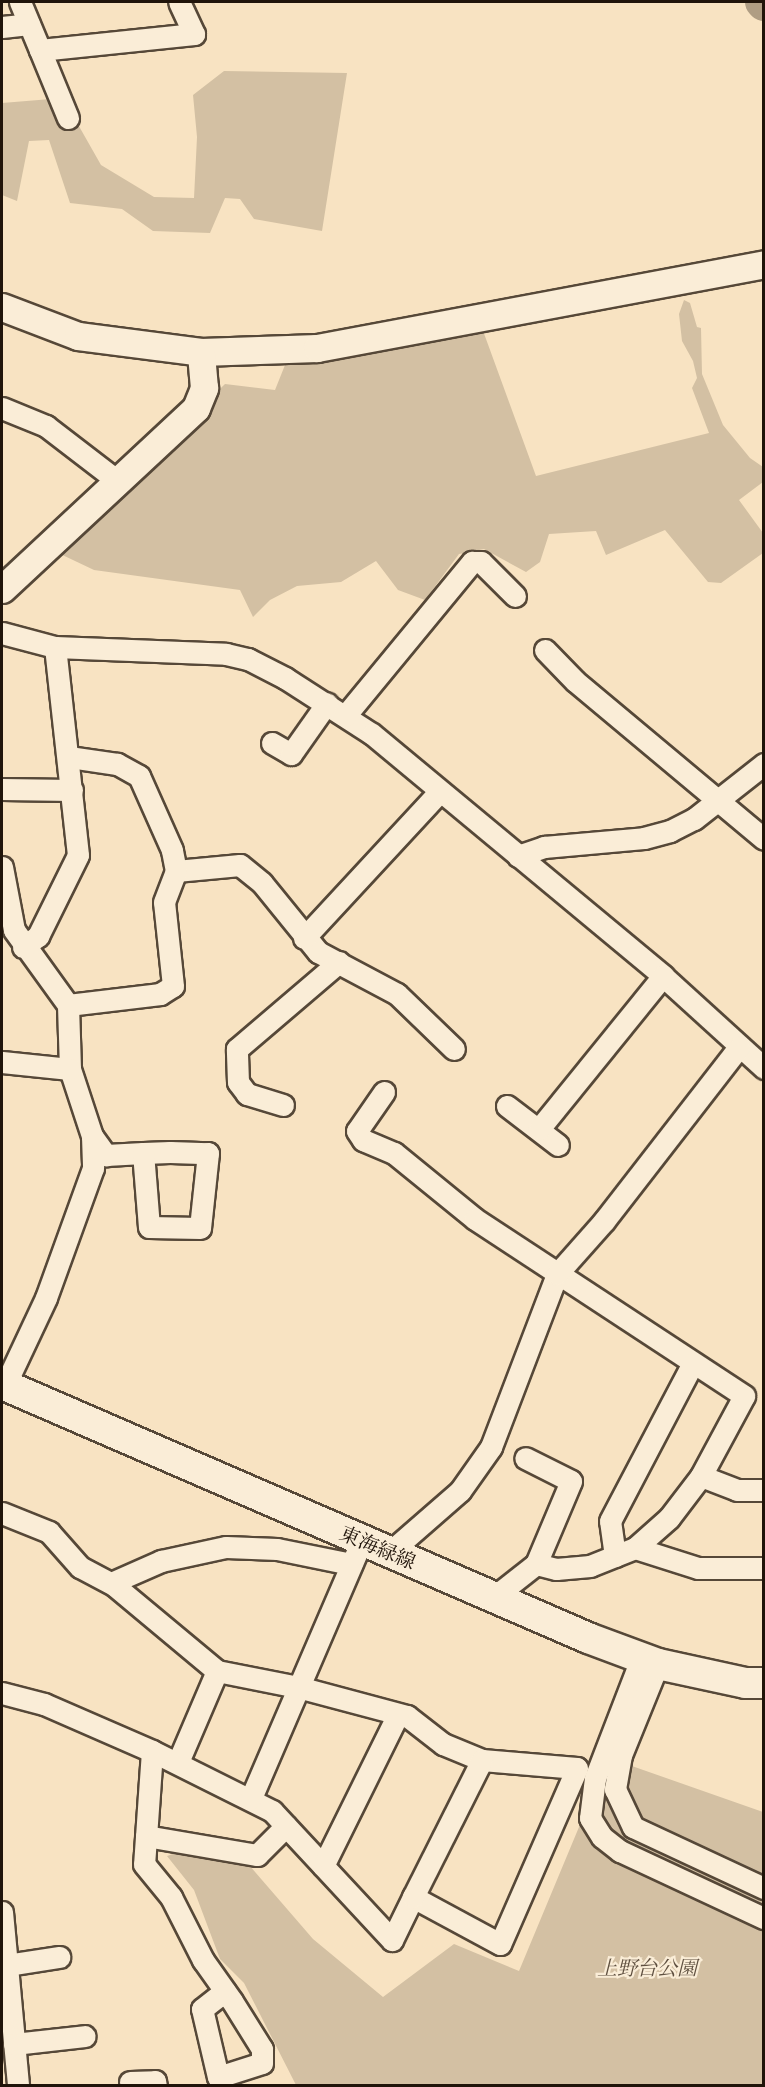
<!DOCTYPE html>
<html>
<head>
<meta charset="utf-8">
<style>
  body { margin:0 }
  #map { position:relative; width:765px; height:2087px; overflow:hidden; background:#f8e3c2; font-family:"Gentium Book Plus","Noto Serif JP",serif }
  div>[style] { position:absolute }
  .green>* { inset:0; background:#d3c0a3 }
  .river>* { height:34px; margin:-17px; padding:0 17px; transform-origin:17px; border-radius:17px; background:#af9d83 }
  .roads { filter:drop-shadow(2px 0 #564838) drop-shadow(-2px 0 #564838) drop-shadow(0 2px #564838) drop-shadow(0 -2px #564838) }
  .minor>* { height:21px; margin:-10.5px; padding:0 10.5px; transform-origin:10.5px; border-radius:10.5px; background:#faedd7 }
  .tertiary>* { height:27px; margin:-13.5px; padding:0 13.5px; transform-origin:13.5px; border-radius:13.5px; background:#faedd7 }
  .secondary>* { height:30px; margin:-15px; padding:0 15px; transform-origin:15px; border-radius:15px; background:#faedd7 }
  span { translate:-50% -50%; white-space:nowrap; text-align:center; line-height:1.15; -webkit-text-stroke:4.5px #faedd7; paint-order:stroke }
  .street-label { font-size:20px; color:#20140a }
  .park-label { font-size:20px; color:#5f5040; font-style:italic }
  .frame { position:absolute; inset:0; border:3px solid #20140a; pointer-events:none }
</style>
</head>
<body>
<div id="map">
  <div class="green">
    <i style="clip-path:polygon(224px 71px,347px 73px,322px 231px,254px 219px,240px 199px,225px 198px,210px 233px,153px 231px,122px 209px,70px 203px,49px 140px,29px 141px,17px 201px,2px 195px,2px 103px,63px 98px,101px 165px,154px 197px,194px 198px,197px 137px,193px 95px)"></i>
    <i style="clip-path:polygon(684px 300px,690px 303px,697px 327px,701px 328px,702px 374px,723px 425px,750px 458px,763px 467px,763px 482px,739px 500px,763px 533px,763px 553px,721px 583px,708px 582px,665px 530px,606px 555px,596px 531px,549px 534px,540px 562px,526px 572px,484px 549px,459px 554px,425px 600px,398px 590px,376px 561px,341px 582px,297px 586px,270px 600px,253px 617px,240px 590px,94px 570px,54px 551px,225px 384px,275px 390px,285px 365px,482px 328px,536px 476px,709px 433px,692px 388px,697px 378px,693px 361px,682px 341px,679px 314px)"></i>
    <i style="clip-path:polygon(629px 1765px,763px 1812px,763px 2085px,296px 2085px,244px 1983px,220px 1959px,194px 1890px,167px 1856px,176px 1853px,249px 1865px,313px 1939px,383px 1997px,454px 1944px,519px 1971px,589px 1803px)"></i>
  </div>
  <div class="river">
    <i style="left:762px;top:2px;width:3px;rotate:45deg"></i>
  </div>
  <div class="roads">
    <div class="minor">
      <i style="left:20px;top:2px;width:52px;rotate:67.4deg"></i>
      <i style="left:2px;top:27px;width:27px;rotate:-6deg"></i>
      <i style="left:68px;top:118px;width:74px;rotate:-112.4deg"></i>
      <i style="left:40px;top:50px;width:155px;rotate:-5.9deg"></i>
      <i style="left:194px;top:34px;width:35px;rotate:-115deg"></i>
      <i style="left:2px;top:408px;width:48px;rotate:22.2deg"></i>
      <i style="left:46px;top:426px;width:87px;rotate:37.5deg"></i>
      <i style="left:2px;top:633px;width:55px;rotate:14.8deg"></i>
      <i style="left:55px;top:647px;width:171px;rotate:2.3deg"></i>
      <i style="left:226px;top:654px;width:23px;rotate:13deg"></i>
      <i style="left:248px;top:659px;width:42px;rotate:27.2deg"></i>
      <i style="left:285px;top:678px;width:103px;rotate:32.8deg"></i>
      <i style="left:372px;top:734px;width:378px;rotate:39.7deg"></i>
      <i style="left:663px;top:976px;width:137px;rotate:42.3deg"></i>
      <i style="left:545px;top:650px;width:43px;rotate:45.9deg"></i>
      <i style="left:575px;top:681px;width:246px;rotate:39.9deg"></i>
      <i style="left:345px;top:716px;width:200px;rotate:-50.5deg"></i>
      <i style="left:472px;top:562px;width:9px"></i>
      <i style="left:481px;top:562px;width:48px;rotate:45deg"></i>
      <i style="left:272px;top:743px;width:22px;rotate:30deg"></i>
      <i style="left:291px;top:754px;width:62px;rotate:-54.8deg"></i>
      <i style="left:2px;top:789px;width:70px;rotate:0.8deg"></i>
      <i style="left:518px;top:856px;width:28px;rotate:-19deg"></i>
      <i style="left:544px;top:847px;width:100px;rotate:-5.1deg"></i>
      <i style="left:644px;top:838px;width:27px;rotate:-15deg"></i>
      <i style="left:670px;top:831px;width:27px;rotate:-27deg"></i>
      <i style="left:694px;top:819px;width:89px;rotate:-38.2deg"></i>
      <i style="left:2px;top:867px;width:64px;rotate:79.2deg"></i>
      <i style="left:14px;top:930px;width:92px;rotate:54.2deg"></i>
      <i style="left:68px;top:1005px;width:64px;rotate:88.2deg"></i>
      <i style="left:70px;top:1069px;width:71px;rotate:71.8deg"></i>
      <i style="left:92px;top:1136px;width:32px;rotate:88deg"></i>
      <i style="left:93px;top:1168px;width:138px;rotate:109.9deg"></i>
      <i style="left:46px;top:1298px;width:96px;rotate:115.2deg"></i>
      <i style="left:176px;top:871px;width:64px;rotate:-5.4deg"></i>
      <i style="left:240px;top:865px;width:28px;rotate:39deg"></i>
      <i style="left:262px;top:883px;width:89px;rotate:50.9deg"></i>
      <i style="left:318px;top:952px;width:89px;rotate:28deg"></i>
      <i style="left:397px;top:994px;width:79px;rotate:44deg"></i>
      <i style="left:304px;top:938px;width:200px;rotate:-47.2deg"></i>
      <i style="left:23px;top:947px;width:19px;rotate:-36deg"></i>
      <i style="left:38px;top:936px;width:90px;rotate:-63.7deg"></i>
      <i style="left:78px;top:855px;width:209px;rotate:-96.3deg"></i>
      <i style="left:68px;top:1005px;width:93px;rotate:-6.8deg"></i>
      <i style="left:160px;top:994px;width:15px;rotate:-32deg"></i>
      <i style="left:173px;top:986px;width:84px;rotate:-96.1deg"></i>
      <i style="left:164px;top:902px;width:33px;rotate:-69deg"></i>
      <i style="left:176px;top:871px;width:21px;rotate:-101deg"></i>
      <i style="left:172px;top:850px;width:81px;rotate:-114deg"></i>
      <i style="left:139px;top:776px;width:25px;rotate:-151deg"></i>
      <i style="left:117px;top:764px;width:49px;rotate:-171.7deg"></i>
      <i style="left:2px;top:1062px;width:68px;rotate:5.9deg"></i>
      <i style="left:384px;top:1092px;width:47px;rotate:124.7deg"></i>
      <i style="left:357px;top:1131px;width:11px;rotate:56deg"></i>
      <i style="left:363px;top:1140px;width:34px;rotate:23deg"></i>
      <i style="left:394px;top:1153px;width:104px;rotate:39.2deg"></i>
      <i style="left:475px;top:1219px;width:322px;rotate:33.3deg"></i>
      <i style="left:744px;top:1396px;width:91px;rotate:118.3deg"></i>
      <i style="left:701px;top:1476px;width:53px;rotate:127.3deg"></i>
      <i style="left:669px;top:1518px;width:45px;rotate:138.6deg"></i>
      <i style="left:635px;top:1548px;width:48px;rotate:158.2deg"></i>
      <i style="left:590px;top:1566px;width:34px;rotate:175deg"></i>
      <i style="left:556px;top:1569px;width:21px;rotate:-166deg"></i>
      <i style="left:283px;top:1105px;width:38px;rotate:-163deg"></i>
      <i style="left:247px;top:1094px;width:15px;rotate:-127deg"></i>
      <i style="left:238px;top:1082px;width:33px;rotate:-92deg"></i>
      <i style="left:237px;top:1049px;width:134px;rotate:-40.5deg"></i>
      <i style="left:507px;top:1106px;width:64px;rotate:37.4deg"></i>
      <i style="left:539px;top:1129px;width:197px;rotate:-51deg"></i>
      <i style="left:92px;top:1136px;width:24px;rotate:54deg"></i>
      <i style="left:106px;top:1155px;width:37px;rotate:-3deg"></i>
      <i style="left:143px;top:1153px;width:27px;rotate:-2deg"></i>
      <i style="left:170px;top:1152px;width:38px;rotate:2deg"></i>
      <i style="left:208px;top:1153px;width:75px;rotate:96.1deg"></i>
      <i style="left:200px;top:1228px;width:51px;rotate:-178.9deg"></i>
      <i style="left:149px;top:1227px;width:74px;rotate:-94.6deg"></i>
      <i style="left:701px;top:1476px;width:39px;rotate:21deg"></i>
      <i style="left:737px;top:1490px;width:27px"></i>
      <i style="left:2px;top:1513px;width:51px;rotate:22deg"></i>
      <i style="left:49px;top:1532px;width:47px;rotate:48.5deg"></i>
      <i style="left:80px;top:1567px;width:40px;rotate:28deg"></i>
      <i style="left:115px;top:1586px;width:133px;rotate:39.8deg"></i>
      <i style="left:217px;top:1671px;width:83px;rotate:11.2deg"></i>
      <i style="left:298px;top:1687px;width:113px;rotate:14.9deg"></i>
      <i style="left:407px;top:1716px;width:46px;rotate:37.9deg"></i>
      <i style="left:443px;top:1744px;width:42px;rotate:22.3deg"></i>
      <i style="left:482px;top:1760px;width:95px;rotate:4.8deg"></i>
      <i style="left:577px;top:1768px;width:192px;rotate:113.6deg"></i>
      <i style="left:500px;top:1944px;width:99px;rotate:-151.6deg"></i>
      <i style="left:413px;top:1897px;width:48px;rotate:116deg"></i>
      <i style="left:392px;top:1940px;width:176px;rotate:-132.9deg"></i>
      <i style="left:272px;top:1811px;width:134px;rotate:-153.4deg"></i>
      <i style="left:152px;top:1751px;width:118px;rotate:-156.5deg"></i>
      <i style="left:44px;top:1704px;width:43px;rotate:-165.3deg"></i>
      <i style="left:635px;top:1548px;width:66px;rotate:17.6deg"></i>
      <i style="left:698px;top:1568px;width:66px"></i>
      <i style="left:390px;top:1552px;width:93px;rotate:-41.1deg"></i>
      <i style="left:460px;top:1491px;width:54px;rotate:-54.8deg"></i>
      <i style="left:491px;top:1447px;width:185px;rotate:-69.1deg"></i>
      <i style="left:557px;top:1274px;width:71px;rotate:-48.4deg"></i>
      <i style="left:604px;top:1221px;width:220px;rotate:-52.2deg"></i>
      <i style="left:615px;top:1556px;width:35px;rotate:-98deg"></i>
      <i style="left:610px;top:1521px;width:178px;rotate:-62.3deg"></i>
      <i style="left:111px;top:1583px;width:55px;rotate:-23.7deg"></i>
      <i style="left:161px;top:1561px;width:66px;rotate:-12.2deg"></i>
      <i style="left:226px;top:1547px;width:51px;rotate:2.2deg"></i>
      <i style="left:277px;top:1549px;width:76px;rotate:11.5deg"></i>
      <i style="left:494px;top:1597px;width:53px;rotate:-38.2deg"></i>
      <i style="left:536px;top:1564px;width:90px;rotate:-67.1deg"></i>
      <i style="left:571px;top:1481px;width:51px;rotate:-153.4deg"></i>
      <i style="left:641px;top:1659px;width:128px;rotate:111.1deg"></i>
      <i style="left:595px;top:1778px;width:40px;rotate:97.1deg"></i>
      <i style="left:590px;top:1818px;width:22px;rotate:58deg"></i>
      <i style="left:602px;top:1837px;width:23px;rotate:38deg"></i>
      <i style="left:620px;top:1851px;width:159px;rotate:25deg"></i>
      <i style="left:658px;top:1664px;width:98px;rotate:112.1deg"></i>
      <i style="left:621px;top:1755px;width:35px;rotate:100deg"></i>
      <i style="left:615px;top:1789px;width:42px;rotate:64.7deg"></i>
      <i style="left:633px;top:1827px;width:145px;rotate:25deg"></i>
      <i style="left:152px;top:1751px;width:113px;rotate:94deg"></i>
      <i style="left:144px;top:1864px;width:43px;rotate:50.7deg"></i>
      <i style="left:171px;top:1897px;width:71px;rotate:63.1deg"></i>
      <i style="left:203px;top:1960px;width:50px;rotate:54.7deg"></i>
      <i style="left:232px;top:2001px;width:57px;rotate:58deg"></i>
      <i style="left:262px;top:2049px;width:14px;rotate:90deg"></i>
      <i style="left:262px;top:2063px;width:46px;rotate:162.3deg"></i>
      <i style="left:218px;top:2077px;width:70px;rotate:-103.2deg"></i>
      <i style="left:202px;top:2009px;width:29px;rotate:-38deg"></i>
      <i style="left:178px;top:1762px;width:99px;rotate:-66.8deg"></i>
      <i style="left:251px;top:1798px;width:281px;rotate:-66.7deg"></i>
      <i style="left:146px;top:1836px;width:113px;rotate:9.7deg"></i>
      <i style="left:257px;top:1855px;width:41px;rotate:-45deg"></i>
      <i style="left:323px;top:1866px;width:169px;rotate:-63.7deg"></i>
      <i style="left:413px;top:1897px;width:153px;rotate:-63.3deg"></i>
      <i style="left:2px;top:1912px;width:175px;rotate:84.7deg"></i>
      <i style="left:7px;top:1965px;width:53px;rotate:-8.7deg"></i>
      <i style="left:14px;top:2044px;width:71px;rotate:-6.4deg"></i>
      <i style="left:130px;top:2082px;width:25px;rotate:-2deg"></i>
      <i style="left:155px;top:2081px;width:5px;rotate:79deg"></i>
    </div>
    <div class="tertiary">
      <i style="left:2px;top:307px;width:81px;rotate:20.9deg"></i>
      <i style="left:78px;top:336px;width:124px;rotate:7.4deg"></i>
      <i style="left:201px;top:352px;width:116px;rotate:-2deg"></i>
      <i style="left:317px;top:348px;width:455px;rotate:-10.6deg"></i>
      <i style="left:2px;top:589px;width:265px;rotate:-43deg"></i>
      <i style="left:196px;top:408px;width:22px;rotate:-68deg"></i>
      <i style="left:204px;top:388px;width:36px;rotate:-95deg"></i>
    </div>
    <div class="secondary">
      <i style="left:2px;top:1384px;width:639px;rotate:23.43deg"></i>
      <i style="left:588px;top:1638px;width:75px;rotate:20.4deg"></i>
      <i style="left:658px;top:1664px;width:89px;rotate:12.3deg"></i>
      <i style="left:745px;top:1683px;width:19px"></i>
    </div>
  </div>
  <div class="street-label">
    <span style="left:378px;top:1547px;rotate:23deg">東海緑線</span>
  </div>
  <div class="park-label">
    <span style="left:647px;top:1967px">上野台公園</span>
  </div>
  <div class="frame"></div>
</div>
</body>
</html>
